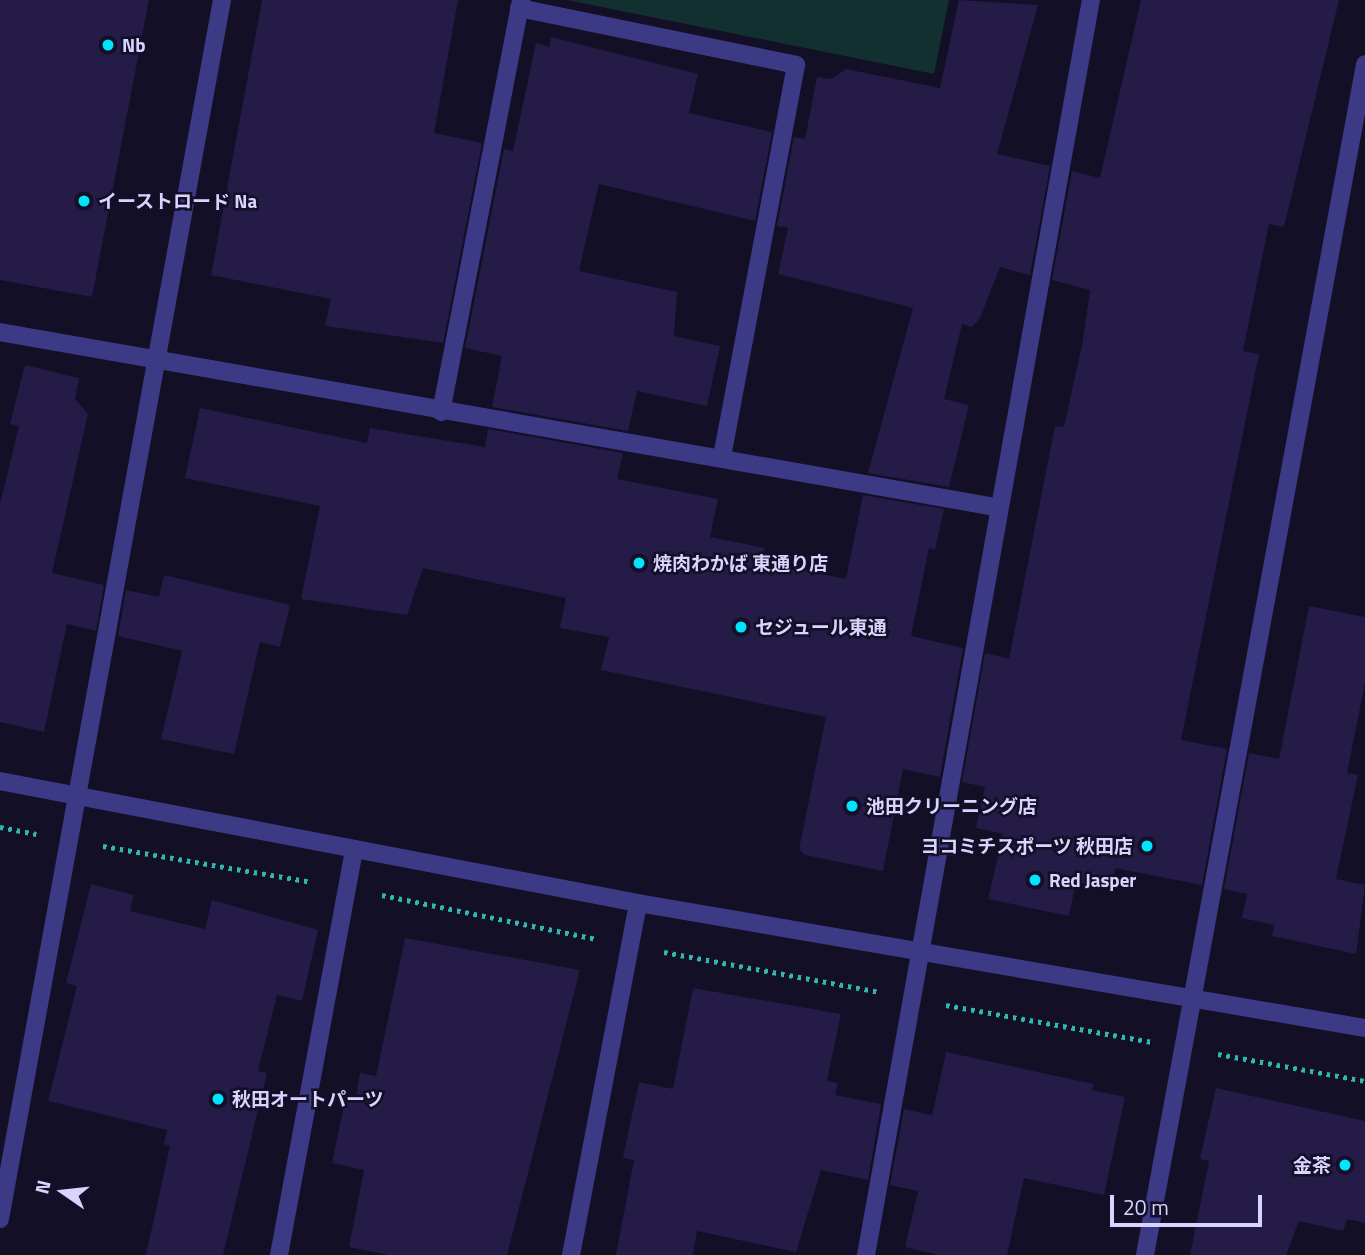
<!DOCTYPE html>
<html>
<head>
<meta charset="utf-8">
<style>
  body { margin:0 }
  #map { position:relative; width:1365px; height:1255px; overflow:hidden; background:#130f26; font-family:"Titillium Web","Noto Sans JP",sans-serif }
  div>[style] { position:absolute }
  .green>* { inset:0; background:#12302f }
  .building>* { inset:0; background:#241b47 }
  .path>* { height:4.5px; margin-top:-2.25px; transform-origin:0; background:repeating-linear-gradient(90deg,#2fb8b0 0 3.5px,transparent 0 8.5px) }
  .minor>* { height:18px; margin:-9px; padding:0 9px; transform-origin:9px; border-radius:9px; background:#3d3a85 }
  .dots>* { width:19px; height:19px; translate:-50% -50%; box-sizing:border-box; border:4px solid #130f26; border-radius:50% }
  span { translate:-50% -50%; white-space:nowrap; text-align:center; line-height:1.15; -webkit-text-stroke:5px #130f26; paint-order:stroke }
  .poi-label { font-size:19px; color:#d9d4ff; font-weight:700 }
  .left { translate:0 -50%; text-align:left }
  .right { translate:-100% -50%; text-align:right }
  .north { position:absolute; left:28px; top:1157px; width:70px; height:70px; -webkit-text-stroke:5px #130f26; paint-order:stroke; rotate:284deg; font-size:19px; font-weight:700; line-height:28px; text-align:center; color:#d9d4ff }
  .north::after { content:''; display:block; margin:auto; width:24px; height:32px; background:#d9d4ff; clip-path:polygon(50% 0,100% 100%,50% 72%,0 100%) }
  .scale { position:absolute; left:1110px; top:1195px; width:152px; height:32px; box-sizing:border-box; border:4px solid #d9d4ff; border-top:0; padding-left:9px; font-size:21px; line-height:24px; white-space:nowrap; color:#d9d4ff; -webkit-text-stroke:5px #130f26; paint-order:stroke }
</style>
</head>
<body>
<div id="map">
  <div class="green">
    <i style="clip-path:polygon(567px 0,949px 0,934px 74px)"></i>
  </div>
  <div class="building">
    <i style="clip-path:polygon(0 0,149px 0,92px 297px,0 280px)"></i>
    <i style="clip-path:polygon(262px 0,458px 0,434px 133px,482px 143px,443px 343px,325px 326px,331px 299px,211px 275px)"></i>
    <i style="clip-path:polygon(959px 0,1038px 5px,997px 154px,1050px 166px,1030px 275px,1000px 267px,980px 318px,972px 327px,962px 324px,944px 399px,969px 405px,949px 487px,868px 473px,913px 308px,778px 274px,788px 228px,777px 226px,794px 137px,805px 139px,817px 77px,831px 79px,846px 69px,940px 88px)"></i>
    <i style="clip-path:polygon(1141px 0,1339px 0,1284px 227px,1269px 224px,1243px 351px,1259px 354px,1181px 740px,1227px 749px,1202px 885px,1115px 868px,1112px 890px,1076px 882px,1069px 916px,988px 899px,1003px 834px,976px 828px,985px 787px,962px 782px,985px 653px,1009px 659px,1055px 426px,1064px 427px,1083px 340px,1090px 290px,1052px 280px,1072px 171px,1100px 178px)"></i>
    <i style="clip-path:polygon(551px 37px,698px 74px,689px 113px,772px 132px,755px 221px,599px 184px,579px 271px,677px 292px,674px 336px,720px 346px,707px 406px,637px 391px,628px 431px,492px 407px,502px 356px,465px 348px,504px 149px,513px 151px,536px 43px,549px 47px)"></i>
    <i style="clip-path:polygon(25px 365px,79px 378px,75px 399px,88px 414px,52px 573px,104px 585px,96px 631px,67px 624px,44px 732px,0 722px,0 504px,19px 426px,10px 424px)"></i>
    <i style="clip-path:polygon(200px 408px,367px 443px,370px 428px,485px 447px,488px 429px,623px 453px,617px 479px,718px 499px,710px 537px,765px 548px,762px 562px,846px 579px,863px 495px,944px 509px,935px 550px,929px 548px,911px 636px,963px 648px,940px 777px,903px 769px,883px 871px,805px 855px,799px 849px,826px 717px,601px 670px,609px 637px,560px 628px,566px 598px,423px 568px,407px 615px,301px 599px,320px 506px,185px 478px)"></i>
    <i style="clip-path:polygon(164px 575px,290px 605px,280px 647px,260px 642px,234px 754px,161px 739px,182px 651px,118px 636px,126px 590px,159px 597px)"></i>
    <i style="clip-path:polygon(1309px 606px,1365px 617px,1365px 683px,1347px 773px,1358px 775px,1336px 879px,1365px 885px,1356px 954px,1272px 936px,1274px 925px,1242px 918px,1247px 894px,1224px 889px,1249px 753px,1279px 759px)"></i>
    <i style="clip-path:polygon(91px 884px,134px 895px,130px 911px,205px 929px,212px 900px,318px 930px,302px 1001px,277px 995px,258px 1071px,267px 1073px,223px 1255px,146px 1255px,170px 1146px,164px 1144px,167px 1130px,48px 1101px,77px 986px,66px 983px)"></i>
    <i style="clip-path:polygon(405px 938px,580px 970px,507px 1255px,389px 1255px,349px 1247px,364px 1170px,332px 1163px,346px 1095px,356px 1097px,360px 1073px,376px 1076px)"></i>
    <i style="clip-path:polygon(693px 988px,841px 1014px,827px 1081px,838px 1083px,835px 1095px,881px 1104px,868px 1180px,821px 1170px,796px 1252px,697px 1231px,693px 1255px,616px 1255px,634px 1160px,623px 1158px,639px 1082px,673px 1089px)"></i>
    <i style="clip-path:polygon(946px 1052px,1094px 1084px,1092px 1090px,1125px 1097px,1104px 1195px,1024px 1178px,1007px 1255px,939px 1255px,905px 1247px,918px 1191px,890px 1185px,904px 1109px,932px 1115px)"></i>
    <i style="clip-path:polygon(1216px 1088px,1365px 1121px,1365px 1223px,1347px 1219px,1343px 1231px,1299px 1221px,1286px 1255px,1190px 1255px,1209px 1161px,1200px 1159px)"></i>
  </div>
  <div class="path">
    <i style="left:0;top:827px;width:37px;rotate:11deg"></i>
    <i style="left:103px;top:846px;width:212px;rotate:9.8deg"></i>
    <i style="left:382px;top:895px;width:219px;rotate:11.6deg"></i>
    <i style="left:664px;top:952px;width:219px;rotate:10.5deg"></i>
    <i style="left:946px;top:1005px;width:208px;rotate:10.2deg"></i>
    <i style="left:1218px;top:1054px;width:149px;rotate:10.4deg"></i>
  </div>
  <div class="minor">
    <i style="left:519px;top:8px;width:283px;rotate:11.6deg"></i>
    <i style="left:796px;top:65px;width:398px;rotate:100.7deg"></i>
    <i style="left:0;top:332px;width:1011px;rotate:9.97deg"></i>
    <i style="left:441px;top:412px;width:420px;rotate:-79deg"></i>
    <i style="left:0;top:781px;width:650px;rotate:10.83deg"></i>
    <i style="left:638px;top:903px;width:738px;rotate:9.76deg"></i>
    <i style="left:0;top:1219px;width:1239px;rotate:-79.68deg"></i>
    <i style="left:279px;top:1255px;width:413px;rotate:-79.5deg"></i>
    <i style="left:571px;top:1255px;width:358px;rotate:-79.2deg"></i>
    <i style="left:866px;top:1255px;width:1275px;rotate:-79.84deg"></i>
    <i style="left:1145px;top:1255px;width:1211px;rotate:-79.53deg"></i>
  </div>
  <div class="dots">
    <i style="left:108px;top:45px;background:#00e5ff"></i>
    <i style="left:84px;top:201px;background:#00e5ff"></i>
    <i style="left:639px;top:563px;background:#00e5ff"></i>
    <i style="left:741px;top:627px;background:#00e5ff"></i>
    <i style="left:852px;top:806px;background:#00e5ff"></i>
    <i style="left:1147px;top:846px;background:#00e5ff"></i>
    <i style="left:1035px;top:880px;background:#00e5ff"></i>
    <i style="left:218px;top:1099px;background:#00e5ff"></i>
    <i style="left:1345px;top:1165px;background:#00e5ff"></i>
  </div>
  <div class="poi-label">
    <span class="left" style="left:122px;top:45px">Nb</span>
    <span class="left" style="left:98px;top:201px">イーストロード Na</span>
    <span class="left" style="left:653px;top:563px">焼肉わかば 東通り店</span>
    <span class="left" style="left:755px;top:627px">セジュール東通</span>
    <span class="left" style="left:866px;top:806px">池田クリーニング店</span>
    <span class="right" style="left:1133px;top:846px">ヨコミチスポーツ 秋田店</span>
    <span class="left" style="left:1049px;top:880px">Red Jasper</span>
    <span class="left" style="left:232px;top:1099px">秋田オートパーツ</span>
    <span class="right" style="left:1331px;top:1165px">金茶</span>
  </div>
  <div class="north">N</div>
  <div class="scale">20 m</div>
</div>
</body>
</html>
